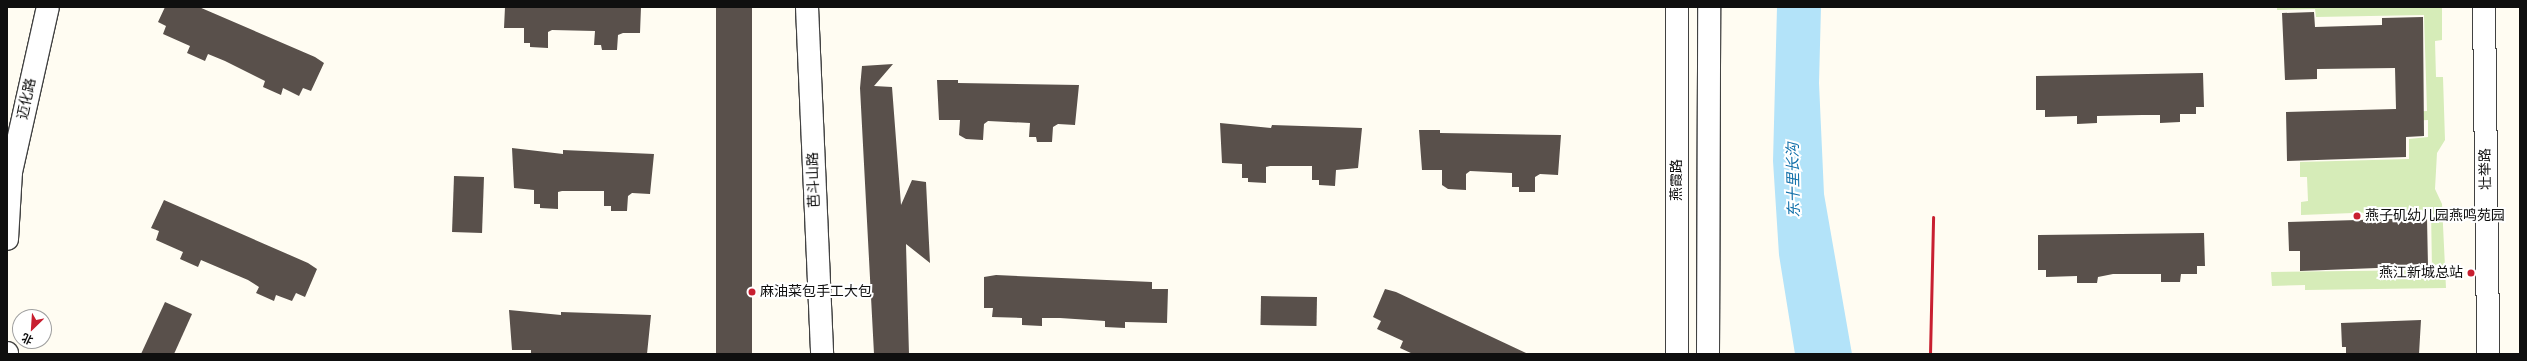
<!DOCTYPE html>
<html>
<head>
<meta charset="utf-8">
<style>
  body { margin:0 }
  #map { position:relative; width:2527px; height:361px; overflow:hidden; background:#fffcf2; font-family:"Times New Roman","Noto Sans SC",serif }
  div>[style] { position:absolute }
  .green>* { inset:0; background:#d6ecb8 }
  .water>* { inset:0; background:#b3e3f9 }
  .building>* { inset:0; background:#59504b; transform-origin:0 0 }
  .roads { filter:drop-shadow(1px 0 #424242) drop-shadow(-1px 0 #424242) drop-shadow(0 1px #424242) drop-shadow(0 -1px #424242) }
  .minor>* { height:22px; margin:-11px; padding:0 11px; transform-origin:11px; border-radius:11px; background:#fff }
  .rail>* { height:3px; margin:-1.5px; padding:0 1.5px; transform-origin:1.5px; border-radius:1.5px; background:#c81f30 }
  .dots>* { width:11px; height:11px; translate:-50% -50%; box-sizing:border-box; border:2px solid #fff; border-radius:50% }
  span { translate:-50% -50%; white-space:nowrap; text-align:center; line-height:1.15; -webkit-text-stroke:4px #fff; paint-order:stroke }
  .street-label { font-size:14px; color:#0f0f0f }
  .poi-label { font-size:14px; color:#0f0f0f }
  .left { translate:0 -50%; text-align:left }
  .right { translate:-100% -50%; text-align:right }
  .water-label { font-size:15px; color:#106fa9; font-style:italic }
  .frame { position:absolute; inset:0; border:8px solid #0f0f0f; pointer-events:none }
  .north { position:absolute; left:12px; top:309px; width:40px; height:40px; box-sizing:border-box; background:#fff; border:1px solid #9f9f9f; border-radius:50%; rotate:205deg; font-size:11px; font-weight:700; line-height:16px; text-align:center; color:#0f0f0f }
  .north::after { content:''; display:block; margin:auto; width:14px; height:18px; background:#c81f30; clip-path:polygon(50% 0,100% 100%,50% 72%,0 100%) }
</style>
</head>
<body>
<div id="map">
  <div class="green">
    <i style="clip-path:polygon(2277px 7px,2442px 7px,2442px 40px,2435px 41px,2436px 77px,2443px 77px,2445px 140px,2437px 153px,2435px 189px,2442px 204px,2446px 288px,2305px 290px,2305px 285px,2272px 286px,2271px 272px,2432px 270px,2431px 210px,2301px 215px,2301px 202px,2308px 201px,2307px 177px,2300px 177px,2300px 162px,2409px 159px,2409px 139px,2428px 137px,2428px 120px,2408px 121px,2408px 112px,2427px 111px,2424px 15px,2316px 17px,2315px 9px,2277px 10px)"></i>
  </div>
  <div class="water">
    <i style="clip-path:polygon(1777px 7px,1821px 7px,1819px 83px,1824px 194px,1852px 354px,1795px 354px,1779px 255px,1773px 161px)"></i>
  </div>
  <div class="building">
    <i style="clip-path:polygon(165px 7px,199px 7px,315px 57px,324px 63px,311px 91px,303px 88px,299px 96px,283px 88px,281px 95px,263px 87px,265px 81px,225px 61px,208px 54px,205px 61px,187px 53px,190px 46px,163px 34px,166px 26px,158px 22px)"></i>
    <i style="clip-path:polygon(505px 7px,641px 7px,640px 33px,623px 33px,618px 35px,617px 50px,602px 50px,601px 45px,594px 45px,595px 31px,552px 30px,548px 32px,548px 48px,530px 47px,530px 43px,524px 43px,524px 28px,504px 28px)"></i>
    <i style="left:716px;top:7px;width:36px;height:347px"></i>
    <i style="clip-path:polygon(2314px 12px,2315px 27px,2382px 25px,2382px 18px,2423px 17px,2424px 136px,2406px 137px,2406px 157px,2287px 161px,2286px 112px,2396px 109px,2395px 68px,2317px 69px,2317px 79px,2285px 80px,2282px 13px)"></i>
    <i style="clip-path:polygon(893px 64px,874px 86px,892px 87px,901px 205px,912px 180px,926px 182px,930px 263px,906px 244px,909px 354px,874px 354px,860px 88px,862px 66px)"></i>
    <i style="clip-path:polygon(2203px 73px,2204px 107px,2196px 107px,2196px 114px,2180px 114px,2180px 122px,2160px 123px,2160px 115px,2142px 115px,2097px 116px,2097px 123px,2077px 124px,2077px 116px,2045px 117px,2045px 110px,2036px 110px,2036px 76px)"></i>
    <i style="clip-path:polygon(937px 80px,958px 80px,958px 83px,1079px 85px,1075px 125px,1058px 124px,1053px 127px,1052px 142px,1037px 142px,1036px 137px,1029px 137px,1030px 123px,988px 121px,984px 124px,983px 140px,966px 139px,959px 135px,960px 120px,939px 120px)"></i>
    <i style="clip-path:polygon(1220px 123px,1271px 128px,1272px 125px,1362px 128px,1358px 168px,1336px 170px,1335px 186px,1319px 185px,1319px 180px,1312px 180px,1312px 166px,1270px 166px,1266px 167px,1266px 183px,1248px 182px,1248px 178px,1242px 178px,1242px 164px,1222px 163px)"></i>
    <i style="clip-path:polygon(1419px 130px,1440px 130px,1440px 133px,1561px 135px,1558px 175px,1540px 174px,1535px 177px,1535px 192px,1519px 192px,1519px 187px,1512px 187px,1512px 173px,1470px 171px,1466px 174px,1466px 190px,1448px 189px,1442px 185px,1442px 170px,1422px 170px)"></i>
    <i style="clip-path:polygon(512px 148px,563px 154px,563px 150px,654px 154px,650px 194px,632px 193px,628px 196px,627px 211px,611px 211px,611px 206px,604px 206px,604px 191px,562px 191px,558px 192px,558px 209px,540px 208px,540px 204px,534px 204px,534px 190px,514px 188px)"></i>
    <i style="left:454px;top:176px;width:30px;height:56px;rotate:2deg"></i>
    <i style="clip-path:polygon(164px 200px,308px 263px,317px 269px,305px 297px,296px 293px,292px 301px,276px 295px,274px 301px,256px 293px,259px 287px,248px 280px,201px 260px,198px 267px,180px 259px,183px 252px,156px 240px,159px 231px,151px 228px)"></i>
    <i style="clip-path:polygon(2427px 218px,2428px 266px,2300px 271px,2300px 251px,2289px 251px,2288px 222px)"></i>
    <i style="clip-path:polygon(2204px 233px,2205px 266px,2197px 266px,2197px 274px,2181px 274px,2180px 282px,2161px 282px,2161px 274px,2113px 274px,2098px 277px,2097px 283px,2077px 283px,2077px 276px,2046px 277px,2046px 270px,2038px 270px,2038px 235px)"></i>
    <i style="clip-path:polygon(996px 275px,1152px 282px,1152px 289px,1168px 289px,1167px 323px,1125px 322px,1125px 328px,1105px 327px,1105px 321px,1060px 318px,1042px 318px,1042px 326px,1022px 325px,1022px 318px,992px 317px,993px 308px,984px 308px,984px 277px)"></i>
    <i style="clip-path:polygon(1385px 289px,1396px 292px,1528px 354px,1413px 354px,1400px 348px,1403px 341px,1377px 329px,1381px 321px,1373px 317px)"></i>
    <i style="left:1261px;top:296px;width:56px;height:29px;rotate:1deg"></i>
    <i style="clip-path:polygon(165px 302px,192px 314px,174px 354px,141px 354px)"></i>
    <i style="clip-path:polygon(509px 310px,561px 315px,561px 312px,651px 315px,647px 354px,531px 354px,531px 350px,512px 350px)"></i>
    <i style="clip-path:polygon(2421px 320px,2419px 354px,2346px 354px,2346px 347px,2342px 347px,2341px 323px)"></i>
  </div>
  <div class="roads">
    <div class="minor">
      <i style="left:807px;top:7px;width:347px;rotate:87.5deg"></i>
      <i style="left:2484px;top:7px;width:347px;rotate:89.3deg"></i>
      <i style="left:7px;top:239px;width:67px;rotate:-86.6deg"></i>
      <i style="left:11px;top:172px;width:169px;rotate:-77.4deg"></i>
      <i style="left:7px;top:353px;width:1px;rotate:90deg"></i>
      <i style="left:1677px;top:354px;width:347px;rotate:-90deg"></i>
      <i style="left:1708px;top:354px;width:347px;rotate:-89.8deg"></i>
    </div>
  </div>
  <div class="rail">
    <i style="left:1930px;top:354px;width:137px;rotate:-88.7deg"></i>
  </div>
  <div class="dots">
    <i style="left:2357px;top:216px;background:#c81f30"></i>
    <i style="left:2471px;top:273px;background:#c81f30"></i>
    <i style="left:752px;top:292px;background:#c81f30"></i>
  </div>
  <div class="street-label">
    <span style="left:27px;top:99px;rotate:-78deg">迈化路</span>
    <span style="left:2486px;top:169px;rotate:-91deg">壮举路</span>
    <span style="left:814px;top:180px;rotate:-92deg">芭斗山路</span>
    <span style="left:1677px;top:180px;rotate:-90deg">燕霞路</span>
  </div>
  <div class="poi-label">
    <span class="left" style="left:2365px;top:216px">燕子矶幼儿园燕鸣苑园</span>
    <span class="right" style="left:2463px;top:273px">燕江新城总站</span>
    <span class="left" style="left:760px;top:292px">麻油菜包手工大包</span>
  </div>
  <div class="water-label">
    <span style="left:1794px;top:180px;rotate:-91deg">东十里长沟</span>
  </div>
  <div class="frame"></div>
  <div class="north">北</div>
</div>
</body>
</html>
